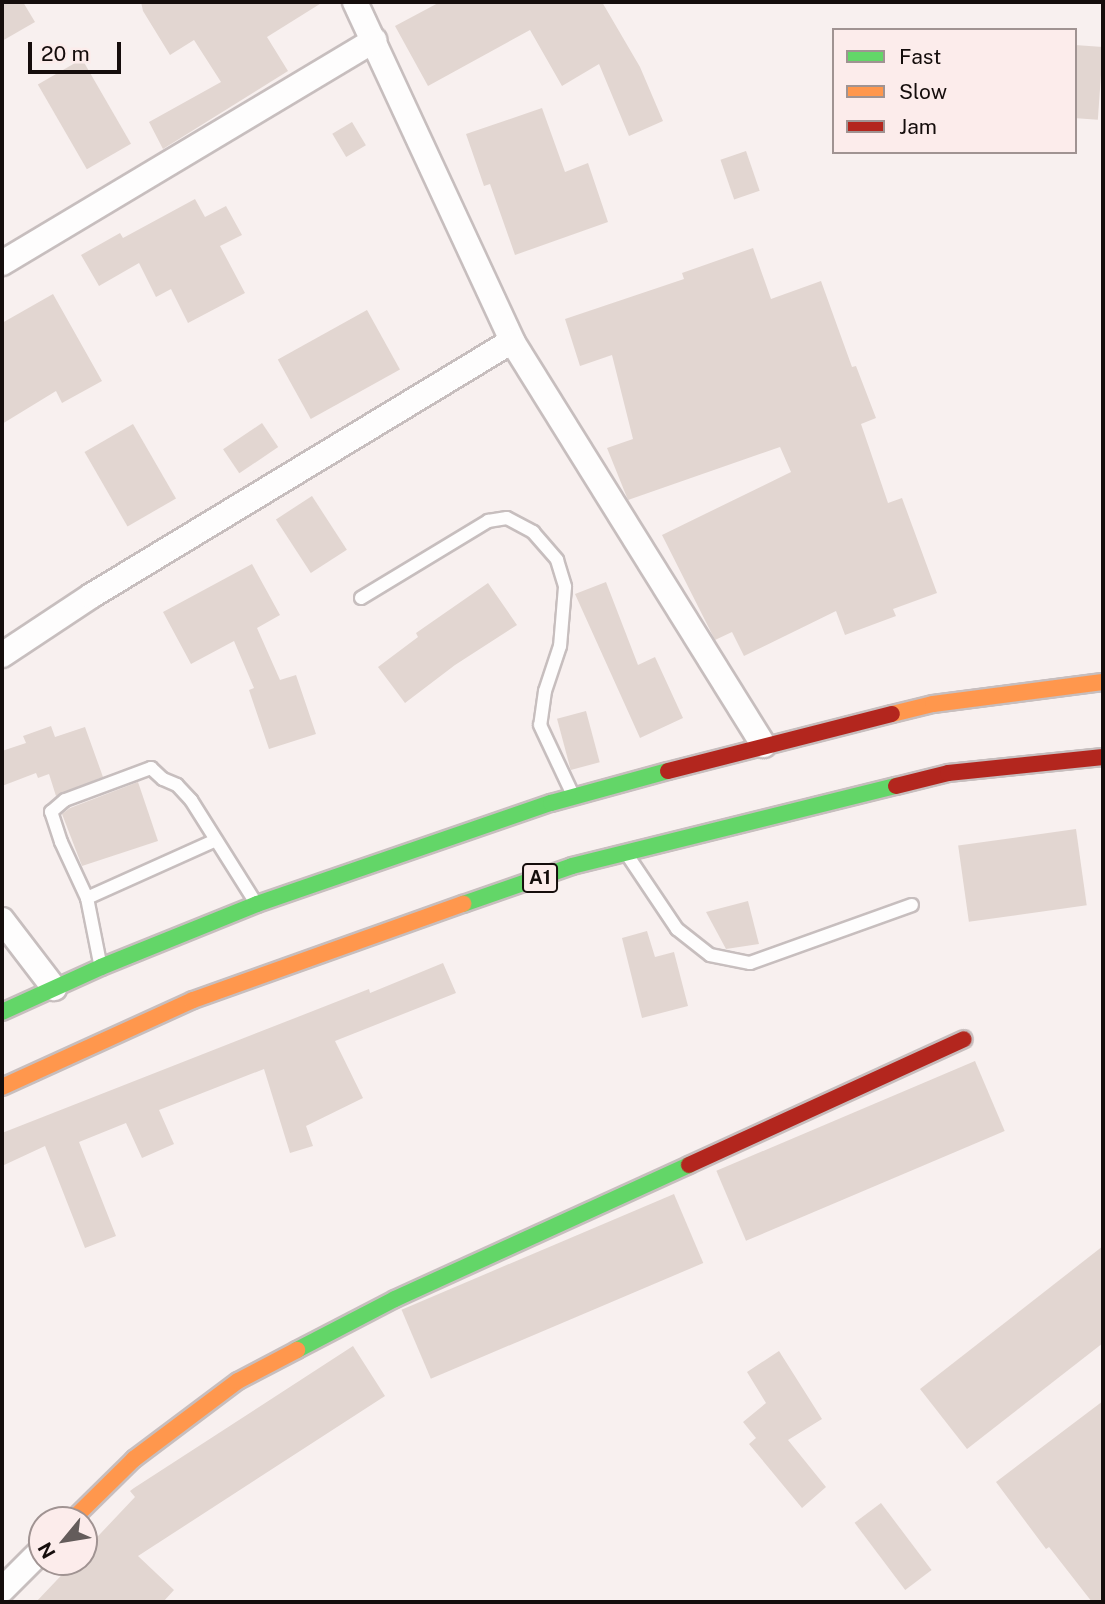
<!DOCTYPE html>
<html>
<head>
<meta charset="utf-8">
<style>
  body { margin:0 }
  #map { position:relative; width:1105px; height:1604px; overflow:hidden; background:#f8f0ef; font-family:"Public Sans",sans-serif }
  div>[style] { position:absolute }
  .building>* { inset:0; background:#e2d6d1; transform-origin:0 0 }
  .roads { filter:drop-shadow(2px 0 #c7bebe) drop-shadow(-2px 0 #c7bebe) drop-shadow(0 2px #c7bebe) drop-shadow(0 -2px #c7bebe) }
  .lane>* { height:12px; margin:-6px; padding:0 6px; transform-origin:6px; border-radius:6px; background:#fefdfd }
  .street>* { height:24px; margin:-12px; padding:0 12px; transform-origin:12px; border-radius:12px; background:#fefdfd }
  .fast>* { height:16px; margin:-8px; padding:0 8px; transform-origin:8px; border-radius:8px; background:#63d668 }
  .slow>* { height:16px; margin:-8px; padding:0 8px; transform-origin:8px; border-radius:8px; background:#ff974d }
  .jam>* { height:16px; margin:-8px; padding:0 8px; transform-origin:8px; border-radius:8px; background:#b3261e }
  span { translate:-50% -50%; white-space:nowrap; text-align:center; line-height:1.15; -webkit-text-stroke:5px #fceceb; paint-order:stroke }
  .shield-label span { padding:2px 5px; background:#fceceb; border:2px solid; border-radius:5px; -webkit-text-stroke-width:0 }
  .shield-label { font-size:19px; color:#150d0c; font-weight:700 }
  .frame { position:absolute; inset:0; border:4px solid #150d0c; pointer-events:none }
  .legend { position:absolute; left:832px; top:28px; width:245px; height:126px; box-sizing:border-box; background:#fceceb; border:2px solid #a09392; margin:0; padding:9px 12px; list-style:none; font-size:21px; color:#150d0c }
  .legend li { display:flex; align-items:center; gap:14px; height:35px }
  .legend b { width:35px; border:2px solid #a09392 }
  .north { position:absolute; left:28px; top:1506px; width:70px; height:70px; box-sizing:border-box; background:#fceceb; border:2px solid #a09392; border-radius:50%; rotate:240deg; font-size:19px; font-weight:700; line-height:28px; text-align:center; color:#150d0c }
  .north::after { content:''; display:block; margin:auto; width:24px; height:32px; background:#645c5b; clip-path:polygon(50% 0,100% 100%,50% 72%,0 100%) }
  .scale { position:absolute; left:28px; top:42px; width:93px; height:32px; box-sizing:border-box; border:4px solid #150d0c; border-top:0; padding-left:9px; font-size:21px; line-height:24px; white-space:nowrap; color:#150d0c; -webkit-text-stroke:5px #fceceb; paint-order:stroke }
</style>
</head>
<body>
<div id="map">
  <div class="building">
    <i style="clip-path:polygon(2px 2px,23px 2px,35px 22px,2px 41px)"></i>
    <i style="clip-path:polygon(141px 2px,323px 2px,267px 37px,288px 71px,163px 149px,149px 122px,221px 82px,194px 40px,170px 55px,143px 11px)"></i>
    <i style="clip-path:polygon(440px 2px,602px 2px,640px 67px,663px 121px,629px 136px,599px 64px,562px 86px,530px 30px,428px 86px,395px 26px)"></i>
    <i style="left:1075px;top:45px;width:28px;height:73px;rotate:4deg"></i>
    <i style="left:82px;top:59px;width:98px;height:51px;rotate:60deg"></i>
    <i style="clip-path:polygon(542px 108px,565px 172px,588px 163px,608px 222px,515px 255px,490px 184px,484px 186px,466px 134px)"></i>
    <i style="left:352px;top:122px;width:27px;height:23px;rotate:59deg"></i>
    <i style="left:746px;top:151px;width:42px;height:27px;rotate:71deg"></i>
    <i style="clip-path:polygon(195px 199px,205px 217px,226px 206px,242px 235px,220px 246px,245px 293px,188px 323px,171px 289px,156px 297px,139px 263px,99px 286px,81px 255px,120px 233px,123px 238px)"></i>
    <i style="clip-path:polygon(753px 248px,771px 299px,821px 281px,852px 367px,856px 366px,876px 418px,861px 424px,888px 503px,902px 498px,937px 593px,893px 609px,896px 616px,845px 635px,836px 611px,744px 656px,732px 632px,715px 640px,662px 535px,791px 472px,780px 447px,628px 500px,607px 448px,633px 439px,612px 355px,580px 366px,565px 319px,684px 279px,682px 273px)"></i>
    <i style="clip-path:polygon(53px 294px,102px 381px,62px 403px,56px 391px,2px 424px,2px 323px)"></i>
    <i style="left:367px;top:310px;width:68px;height:102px;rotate:61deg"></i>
    <i style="left:262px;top:423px;width:29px;height:47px;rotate:56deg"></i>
    <i style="left:133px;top:424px;width:86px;height:56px;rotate:60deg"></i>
    <i style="left:312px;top:496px;width:64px;height:43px;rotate:57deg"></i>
    <i style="clip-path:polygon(252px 564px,280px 615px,257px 628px,280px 680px,296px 675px,316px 734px,269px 749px,249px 690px,254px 688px,234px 641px,191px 664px,163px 612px)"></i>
    <i style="clip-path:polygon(606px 582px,638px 665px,655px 657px,683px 718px,640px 738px,575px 594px)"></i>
    <i style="clip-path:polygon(488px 583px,517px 625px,455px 665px,405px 703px,378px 667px,418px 637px,416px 633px)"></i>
    <i style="left:586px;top:711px;width:53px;height:30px;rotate:75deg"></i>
    <i style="clip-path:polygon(51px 726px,55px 737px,85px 727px,103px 777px,56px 796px,49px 774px,38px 778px,36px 773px,2px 786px,2px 751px,26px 743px,23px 736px)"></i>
    <i style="clip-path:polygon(138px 782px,158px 841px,82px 866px,62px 814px,70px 808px)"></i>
    <i style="left:1076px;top:829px;width:77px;height:119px;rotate:82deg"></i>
    <i style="clip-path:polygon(748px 901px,759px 944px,726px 949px,706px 912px)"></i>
    <i style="clip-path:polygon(647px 931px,655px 957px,674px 952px,688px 1006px,642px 1018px,622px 938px)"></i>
    <i style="clip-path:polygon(443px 963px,456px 993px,335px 1041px,363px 1098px,306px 1126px,313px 1146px,290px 1153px,264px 1069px,159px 1110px,174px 1144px,142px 1158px,126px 1123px,79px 1142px,116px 1236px,85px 1248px,45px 1146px,2px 1166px,2px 1133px,369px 989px,370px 993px)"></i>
    <i style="left:975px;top:1061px;width:76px;height:281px;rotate:67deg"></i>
    <i style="left:674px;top:1194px;width:75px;height:296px;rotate:67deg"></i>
    <i style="clip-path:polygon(1103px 1246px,1103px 1343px,967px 1449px,920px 1389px)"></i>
    <i style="clip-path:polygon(353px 1346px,385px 1396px,138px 1556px,174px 1590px,163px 1602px,36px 1602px,74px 1562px,84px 1562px,84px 1551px,135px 1497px,130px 1491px,134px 1488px)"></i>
    <i style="clip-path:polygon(779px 1351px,822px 1419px,788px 1440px,826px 1487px,802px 1508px,749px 1444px,756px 1438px,743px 1422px,766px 1403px,747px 1372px)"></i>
    <i style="clip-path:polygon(1103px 1401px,1103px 1602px,1092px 1602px,1049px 1547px,1046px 1549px,996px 1482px)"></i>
    <i style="left:881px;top:1503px;width:84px;height:33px;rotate:53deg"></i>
  </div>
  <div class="roads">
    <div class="lane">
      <i style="left:361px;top:598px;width:149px;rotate:-31.2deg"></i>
      <i style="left:488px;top:521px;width:19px;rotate:-9deg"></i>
      <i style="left:507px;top:518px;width:30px;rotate:28deg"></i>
      <i style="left:533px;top:532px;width:37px;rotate:49deg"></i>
      <i style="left:557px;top:560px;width:28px;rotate:73deg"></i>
      <i style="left:565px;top:587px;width:59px;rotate:94.8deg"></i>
      <i style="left:560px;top:646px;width:47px;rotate:108.4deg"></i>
      <i style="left:545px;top:691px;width:34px;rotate:98deg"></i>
      <i style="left:540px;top:725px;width:75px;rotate:64.8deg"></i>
      <i style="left:628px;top:856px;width:88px;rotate:56.1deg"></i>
      <i style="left:677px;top:929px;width:42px;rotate:38.2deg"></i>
      <i style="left:710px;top:955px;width:41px;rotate:11.3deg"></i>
      <i style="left:750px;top:963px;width:172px;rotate:-19.7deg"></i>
      <i style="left:87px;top:898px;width:139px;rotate:-24.2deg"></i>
      <i style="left:100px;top:963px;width:66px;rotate:-101.3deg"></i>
      <i style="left:87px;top:898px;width:62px;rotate:-114.9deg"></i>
      <i style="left:61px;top:842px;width:32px;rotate:-108deg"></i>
      <i style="left:51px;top:812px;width:18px;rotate:-41deg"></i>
      <i style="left:65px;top:800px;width:92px;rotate:-20.4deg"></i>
      <i style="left:151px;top:768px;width:16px;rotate:43deg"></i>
      <i style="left:163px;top:779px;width:15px;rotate:23deg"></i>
      <i style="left:177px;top:785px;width:21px;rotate:47deg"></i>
      <i style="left:191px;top:800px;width:118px;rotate:57.8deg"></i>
    </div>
    <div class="street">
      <i style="left:355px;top:2px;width:374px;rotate:65.1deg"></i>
      <i style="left:512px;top:341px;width:476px;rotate:58.1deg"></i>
      <i style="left:2px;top:263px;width:434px;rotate:-30.9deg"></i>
      <i style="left:2px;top:655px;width:107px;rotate:-33.5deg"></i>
      <i style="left:91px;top:596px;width:492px;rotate:-31.2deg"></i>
      <i style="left:2px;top:920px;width:86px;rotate:52.6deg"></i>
      <i style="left:2px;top:1590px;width:57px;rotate:-45deg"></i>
    </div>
    <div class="fast">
      <i style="left:463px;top:904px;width:115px;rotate:-19.2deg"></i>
      <i style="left:572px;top:866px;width:334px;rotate:-13.9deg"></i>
      <i style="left:2px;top:1012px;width:109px;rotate:-24.4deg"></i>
      <i style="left:101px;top:967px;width:168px;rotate:-22deg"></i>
      <i style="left:257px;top:904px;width:311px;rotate:-19deg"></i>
      <i style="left:551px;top:803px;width:121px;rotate:-15.3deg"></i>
      <i style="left:297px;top:1350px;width:110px;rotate:-27.5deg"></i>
      <i style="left:395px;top:1299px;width:323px;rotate:-24.5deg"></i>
    </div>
    <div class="slow">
      <i style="left:892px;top:714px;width:42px;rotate:-13.7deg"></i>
      <i style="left:933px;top:704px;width:171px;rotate:-7.4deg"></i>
      <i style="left:2px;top:1087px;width:210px;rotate:-24.5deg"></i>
      <i style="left:193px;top:1000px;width:287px;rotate:-19.6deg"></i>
      <i style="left:72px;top:1520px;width:87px;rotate:-44.5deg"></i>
      <i style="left:134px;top:1459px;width:130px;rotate:-36.9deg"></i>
      <i style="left:238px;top:1381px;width:67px;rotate:-27.7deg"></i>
    </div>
    <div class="jam">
      <i style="left:668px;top:771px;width:231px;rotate:-14.3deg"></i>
      <i style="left:896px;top:786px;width:54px;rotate:-14deg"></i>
      <i style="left:948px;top:773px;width:156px;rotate:-5.9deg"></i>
      <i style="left:689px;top:1165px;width:302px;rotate:-24.6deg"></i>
    </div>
  </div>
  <div class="shield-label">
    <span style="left:540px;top:878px">A1</span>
  </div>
  <div class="frame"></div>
  <ul class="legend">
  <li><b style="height:9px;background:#63d668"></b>Fast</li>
  <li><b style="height:9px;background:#ff974d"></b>Slow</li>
  <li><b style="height:9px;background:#b3261e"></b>Jam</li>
  </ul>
  <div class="north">N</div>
  <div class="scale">20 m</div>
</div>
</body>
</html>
